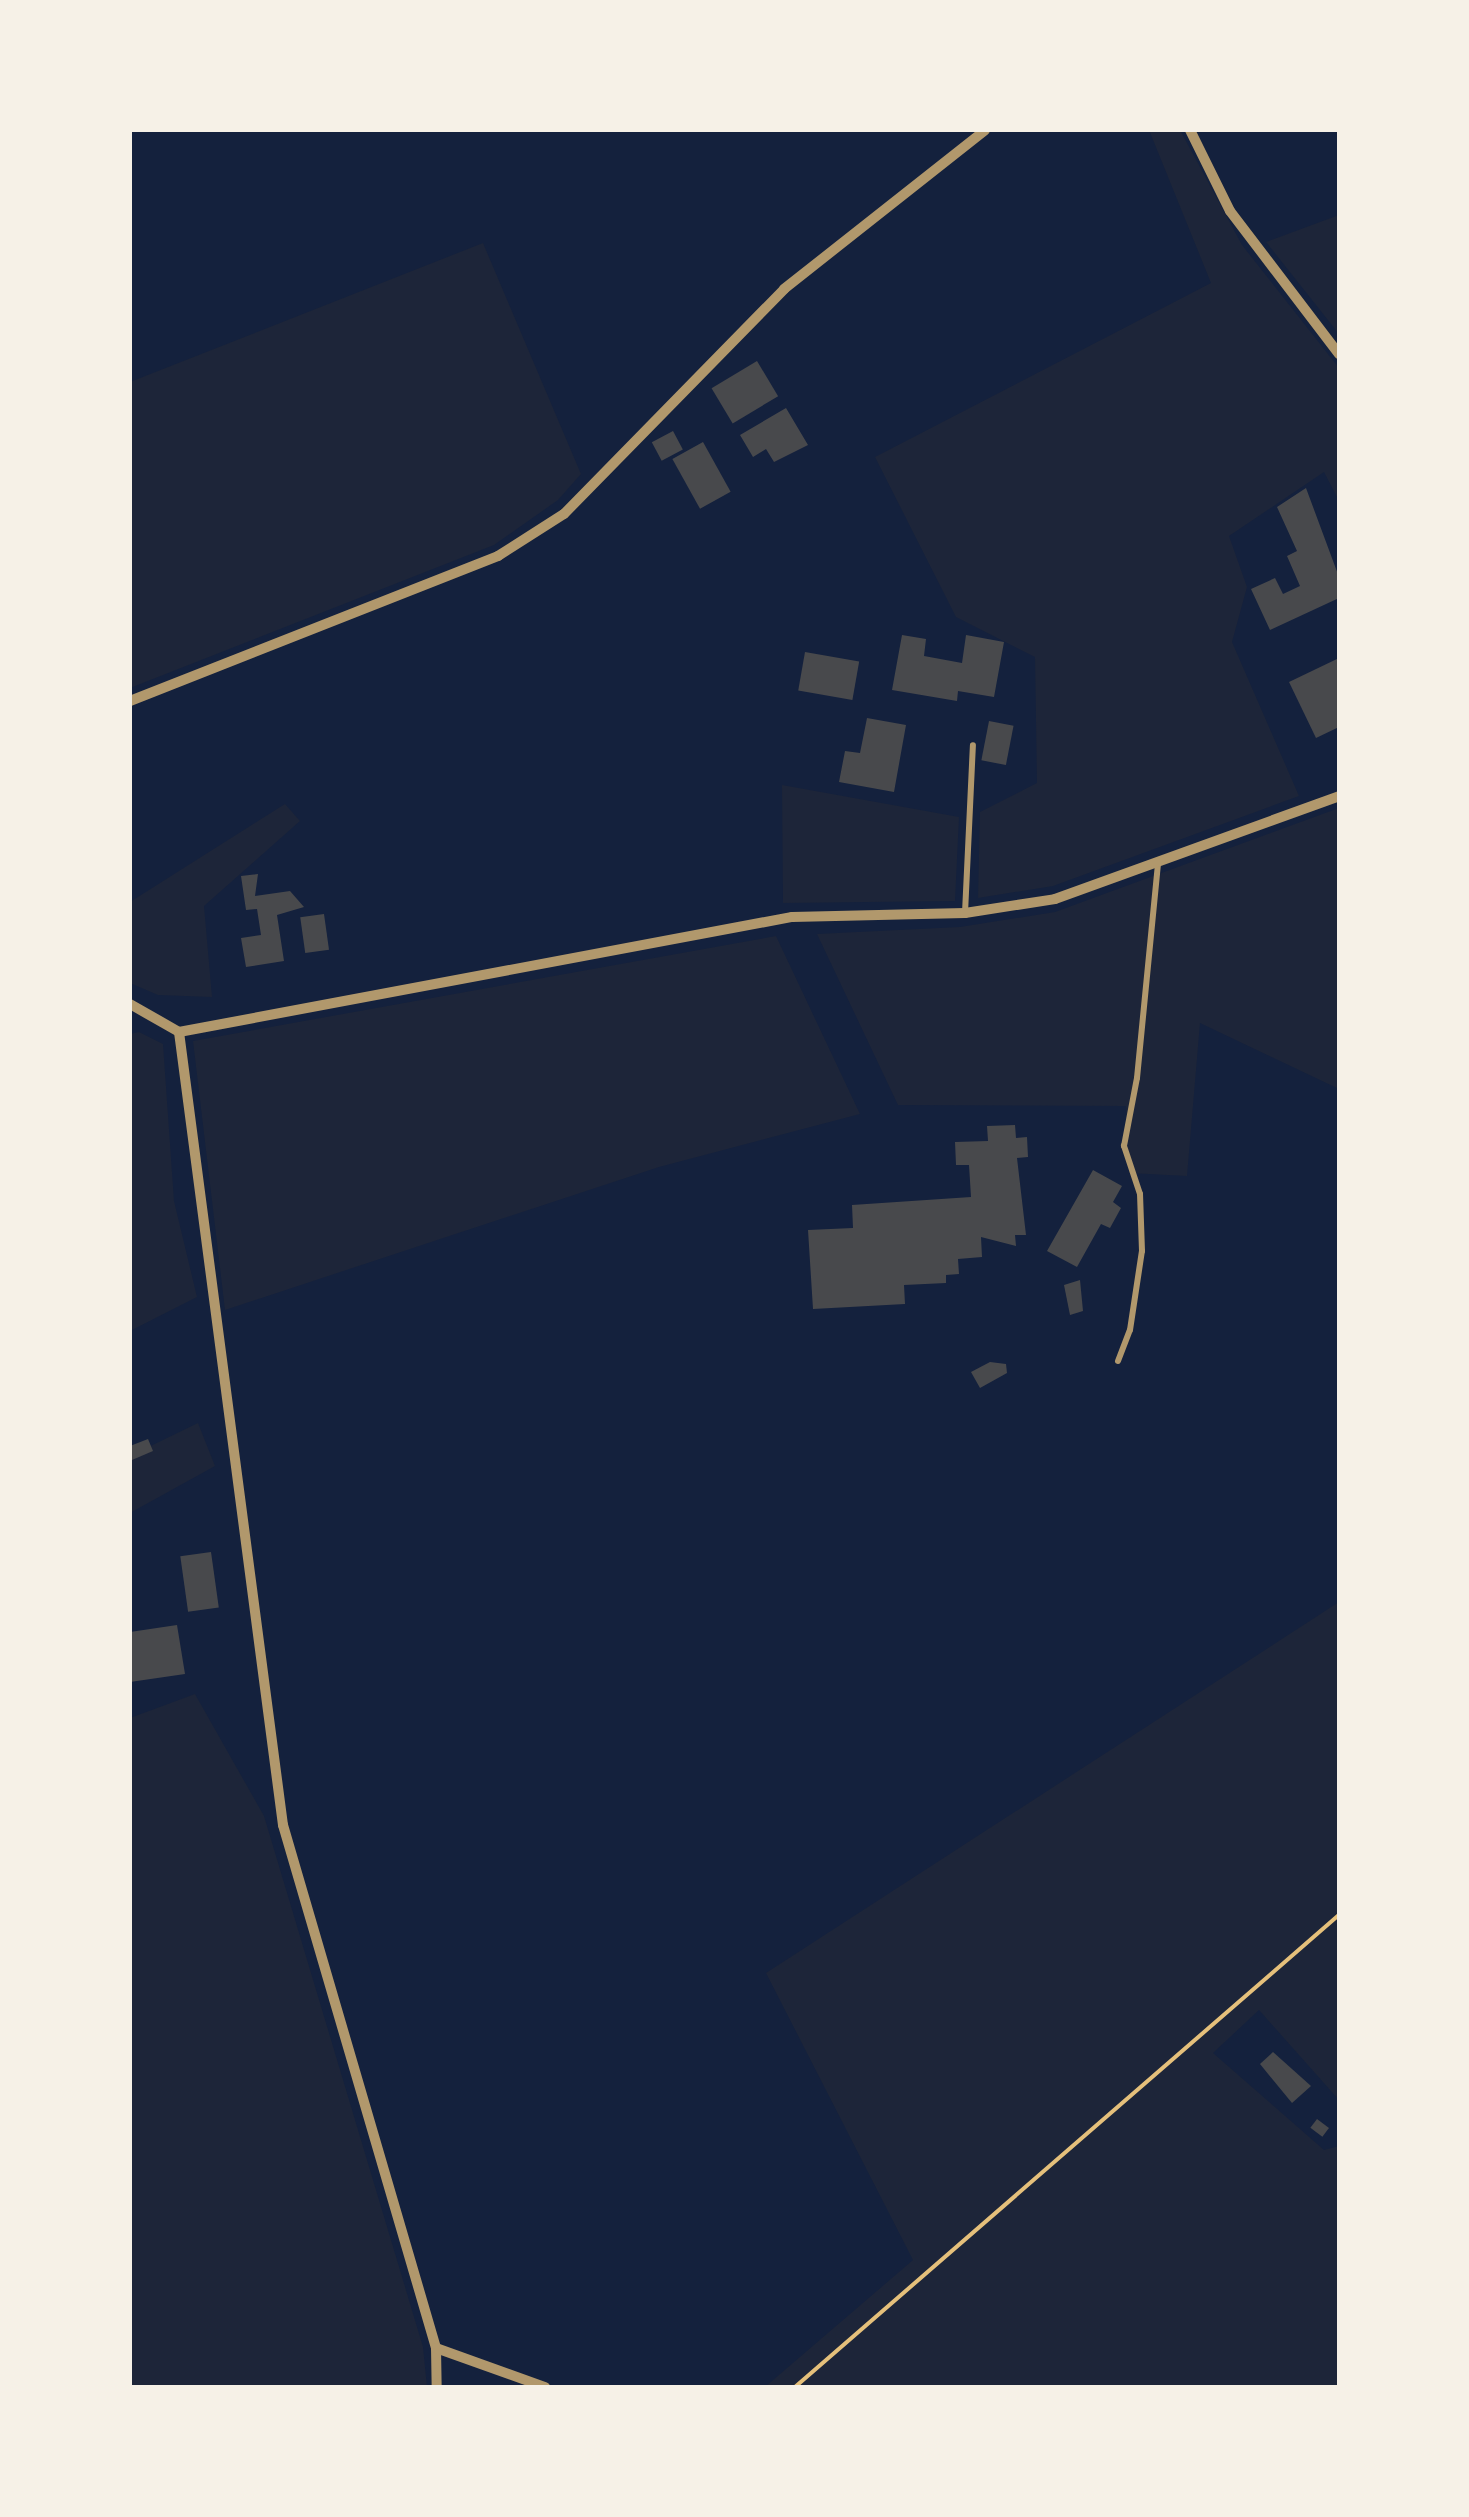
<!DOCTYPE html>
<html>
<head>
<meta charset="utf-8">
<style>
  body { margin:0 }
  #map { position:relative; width:1469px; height:2517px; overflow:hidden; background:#14213d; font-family:Ubuntu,sans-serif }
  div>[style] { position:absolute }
  .green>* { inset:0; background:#1d2539 }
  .building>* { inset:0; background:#48494c; transform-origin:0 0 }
  .path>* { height:4px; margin:-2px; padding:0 2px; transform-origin:2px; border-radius:2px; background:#e5c07b }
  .service>* { height:6px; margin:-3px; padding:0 3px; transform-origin:3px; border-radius:3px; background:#b1986c }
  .minor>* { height:10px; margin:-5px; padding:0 5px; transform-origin:5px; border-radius:5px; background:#b1986c }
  span { translate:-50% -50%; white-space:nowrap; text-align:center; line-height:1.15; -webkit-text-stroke:9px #f6f1e7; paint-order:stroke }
  .frame { position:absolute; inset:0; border:132px solid #f6f1e7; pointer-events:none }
</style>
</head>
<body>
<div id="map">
  <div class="green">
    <i style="clip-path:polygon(1149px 130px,1180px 130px,1242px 245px,1339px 368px,1339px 501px,1324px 472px,1229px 536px,1247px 587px,1232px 642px,1299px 796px,1053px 886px,978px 898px,980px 812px,1037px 783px,1035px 657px,956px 617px,875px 457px,1211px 283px)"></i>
    <i style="clip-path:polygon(1339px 215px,1339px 334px,1266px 242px)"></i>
    <i style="clip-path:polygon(483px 243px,581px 474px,558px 500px,494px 545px,130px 688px,130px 382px)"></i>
    <i style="clip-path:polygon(782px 785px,959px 817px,955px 901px,783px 903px)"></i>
    <i style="clip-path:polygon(285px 804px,300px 821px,204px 906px,212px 997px,158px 995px,130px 983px,130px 902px)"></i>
    <i style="clip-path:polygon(1339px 808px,1339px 1089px,1200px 1023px,1187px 1176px,1129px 1173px,1126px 1106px,898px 1105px,817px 934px,960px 927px,1055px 912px)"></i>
    <i style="clip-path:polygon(776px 936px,860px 1114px,659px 1167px,225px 1310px,193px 1041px)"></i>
    <i style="clip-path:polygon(139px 1032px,163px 1044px,174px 1201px,197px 1297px,130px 1331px,130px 1034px)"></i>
    <i style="clip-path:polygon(198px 1423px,215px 1466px,130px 1513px,130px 1456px)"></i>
    <i style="clip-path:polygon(1339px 1602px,1339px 2100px,1259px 2010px,1213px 2053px,1324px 2150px,1339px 2146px,1339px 2387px,765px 2387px,913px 2260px,766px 1973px)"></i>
    <i style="clip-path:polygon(195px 1694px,264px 1816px,423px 2347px,427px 2387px,130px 2387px,130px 1718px)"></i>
  </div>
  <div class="building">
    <i style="left:757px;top:361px;width:41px;height:53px;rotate:59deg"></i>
    <i style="clip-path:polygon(786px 408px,808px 445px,774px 462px,766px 449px,753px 457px,740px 435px)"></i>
    <i style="left:673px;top:431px;width:21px;height:24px;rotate:62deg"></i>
    <i style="left:703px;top:442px;width:57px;height:35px;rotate:61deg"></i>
    <i style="clip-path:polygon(1306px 488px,1339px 577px,1339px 598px,1270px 630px,1251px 589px,1275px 578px,1283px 594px,1300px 586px,1287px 556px,1297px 551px,1277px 507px)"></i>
    <i style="clip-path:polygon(902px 635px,926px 639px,924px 656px,962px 663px,966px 635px,1004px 642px,994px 697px,958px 691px,957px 701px,892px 690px)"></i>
    <i style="left:805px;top:652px;width:55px;height:39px;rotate:10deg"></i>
    <i style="clip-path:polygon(1339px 658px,1339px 727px,1316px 738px,1289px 682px)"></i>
    <i style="clip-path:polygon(867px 718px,906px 725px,894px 792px,839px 782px,845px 751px,860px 753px)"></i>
    <i style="left:989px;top:721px;width:25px;height:40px;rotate:11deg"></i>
    <i style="clip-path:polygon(258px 874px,255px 896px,290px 891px,304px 907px,277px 915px,284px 961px,246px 967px,241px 938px,261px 935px,257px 909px,246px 910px,241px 876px)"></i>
    <i style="left:324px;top:914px;width:36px;height:24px;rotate:82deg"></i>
    <i style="clip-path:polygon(1015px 1125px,1016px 1138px,1027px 1137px,1028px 1157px,1017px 1158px,1026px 1235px,1015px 1235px,1016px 1246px,981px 1237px,982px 1257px,958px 1259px,959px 1274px,946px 1275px,946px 1283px,904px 1285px,905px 1304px,813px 1309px,808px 1230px,853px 1228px,852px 1205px,971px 1197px,969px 1165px,956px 1165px,955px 1142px,988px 1141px,987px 1126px)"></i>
    <i style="clip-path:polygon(1093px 1170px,1122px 1186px,1113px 1202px,1121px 1208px,1110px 1228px,1101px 1224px,1077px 1267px,1047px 1251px)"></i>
    <i style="clip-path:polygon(1080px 1280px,1083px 1311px,1070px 1315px,1064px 1285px)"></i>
    <i style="clip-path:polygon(990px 1362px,1006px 1364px,1007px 1373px,980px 1388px,971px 1372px)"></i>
    <i style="clip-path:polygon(148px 1439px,153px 1451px,132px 1460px,130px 1446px)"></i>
    <i style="left:211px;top:1552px;width:56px;height:31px;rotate:82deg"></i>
    <i style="clip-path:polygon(177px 1625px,185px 1674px,130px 1682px,130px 1632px)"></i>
    <i style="clip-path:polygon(1273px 2052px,1311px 2086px,1292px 2103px,1260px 2064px)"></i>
    <i style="left:1317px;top:2119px;width:15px;height:11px;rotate:37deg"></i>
  </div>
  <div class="path">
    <i style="left:795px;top:2387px;width:720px;rotate:-40.95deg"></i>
  </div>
  <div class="service">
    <i style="left:965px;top:913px;width:168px;rotate:-87.3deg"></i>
    <i style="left:1118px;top:1361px;width:33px;rotate:-69deg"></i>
    <i style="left:1130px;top:1330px;width:80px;rotate:-81.4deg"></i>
    <i style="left:1142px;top:1251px;width:57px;rotate:-92deg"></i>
    <i style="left:1140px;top:1194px;width:51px;rotate:-108.4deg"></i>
    <i style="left:1124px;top:1146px;width:69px;rotate:-79.2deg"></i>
    <i style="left:1137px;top:1078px;width:217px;rotate:-84.4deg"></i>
  </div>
  <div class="minor">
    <i style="left:1190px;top:130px;width:90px;rotate:63.7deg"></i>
    <i style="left:1230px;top:211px;width:180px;rotate:52.7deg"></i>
    <i style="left:130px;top:701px;width:396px;rotate:-21.5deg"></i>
    <i style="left:498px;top:556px;width:78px;rotate:-32.5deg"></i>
    <i style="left:564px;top:514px;width:315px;rotate:-45.6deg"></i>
    <i style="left:784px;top:289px;width:256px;rotate:-38.3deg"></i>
    <i style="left:130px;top:1004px;width:56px;rotate:29.7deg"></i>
    <i style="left:179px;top:1032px;width:624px;rotate:-10.63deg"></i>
    <i style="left:792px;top:917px;width:173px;rotate:-1.3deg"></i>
    <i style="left:965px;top:913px;width:91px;rotate:-8.8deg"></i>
    <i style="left:1055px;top:899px;width:302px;rotate:-19.9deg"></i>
    <i style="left:179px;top:1032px;width:800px;rotate:82.53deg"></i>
    <i style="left:283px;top:1825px;width:545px;rotate:73.69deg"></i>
    <i style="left:436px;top:2348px;width:39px;rotate:89deg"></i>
    <i style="left:436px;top:2348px;width:116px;rotate:19.7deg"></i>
  </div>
  <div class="frame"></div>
</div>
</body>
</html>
